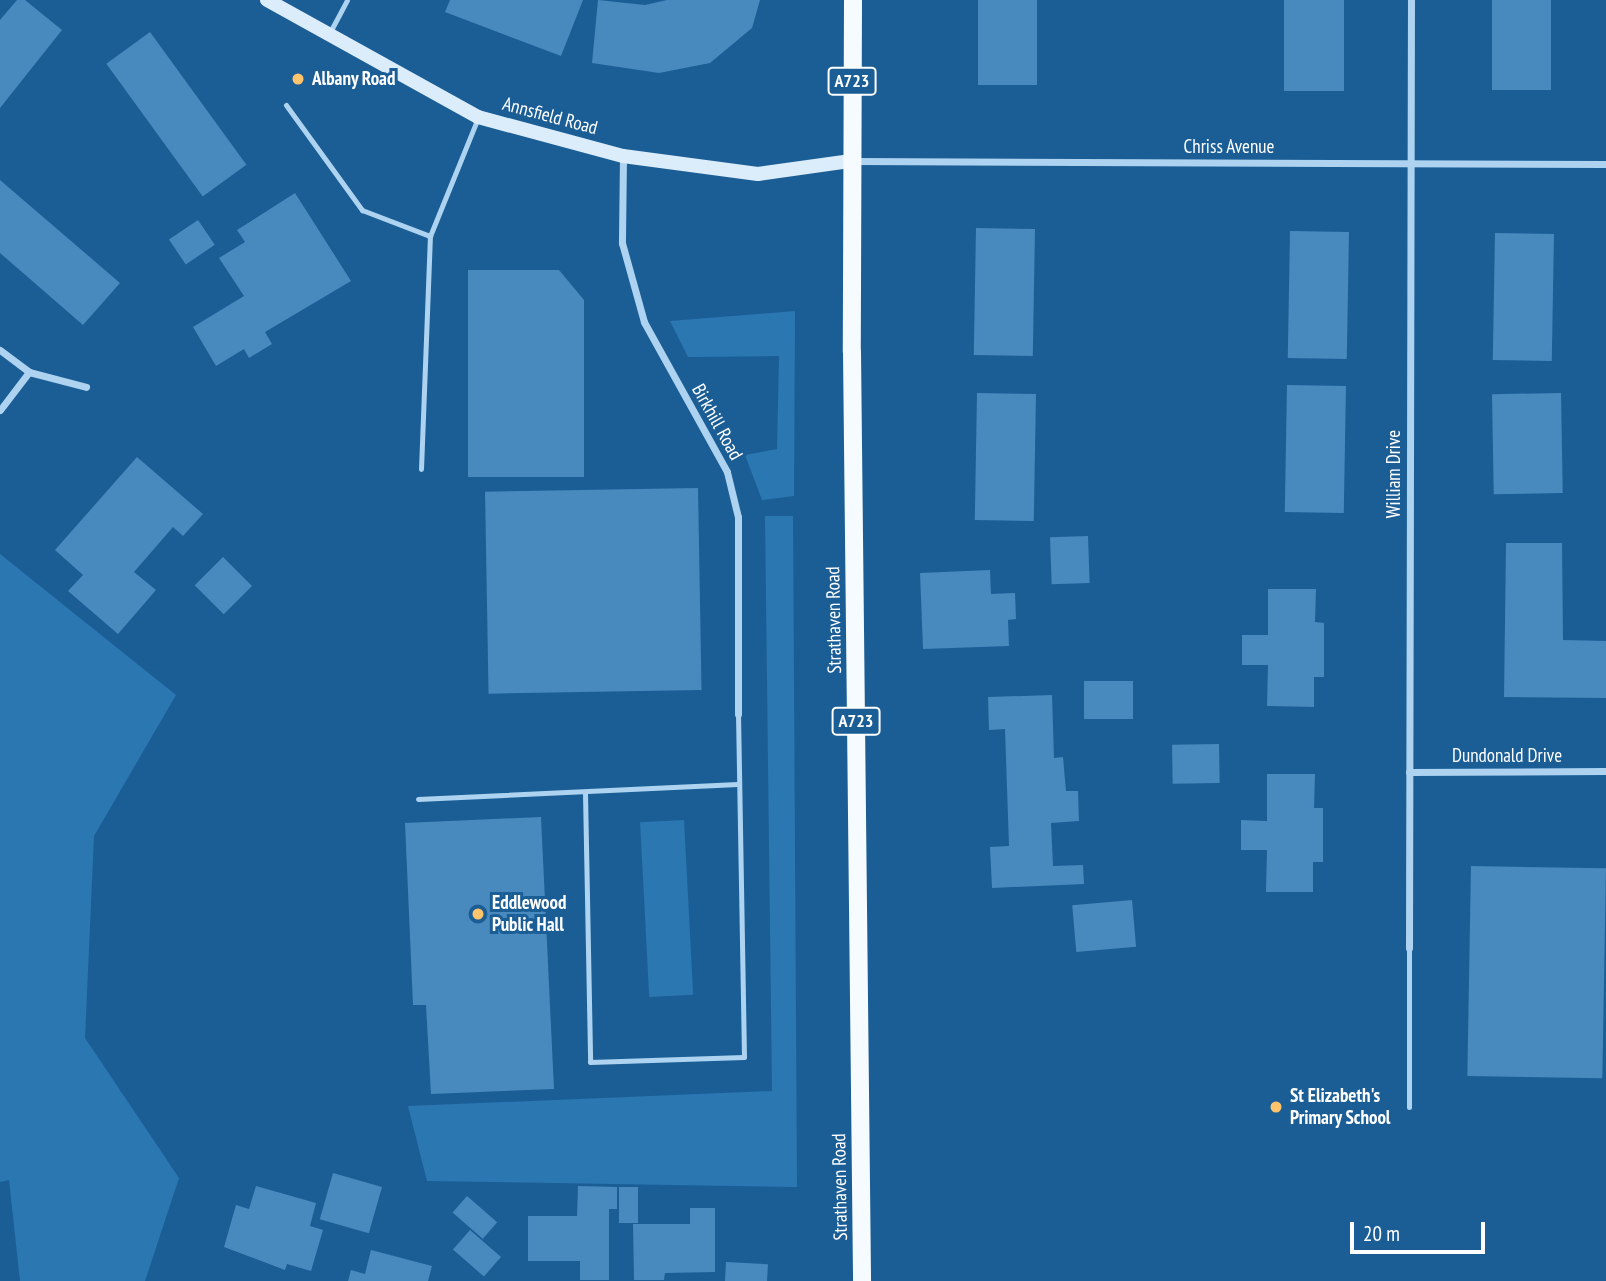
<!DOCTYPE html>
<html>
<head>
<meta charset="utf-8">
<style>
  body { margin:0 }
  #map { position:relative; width:1606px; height:1281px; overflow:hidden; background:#1b5e96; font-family:"PT Sans Narrow",sans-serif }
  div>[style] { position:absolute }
  .green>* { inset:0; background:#2b77b2; transform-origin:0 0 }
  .building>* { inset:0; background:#4889be; transform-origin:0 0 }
  .lane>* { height:5px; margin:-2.5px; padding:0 2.5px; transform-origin:2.5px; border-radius:2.5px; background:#add3f0 }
  .street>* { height:7px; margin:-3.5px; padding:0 3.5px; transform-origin:3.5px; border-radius:3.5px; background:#add3f0 }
  .secondary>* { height:14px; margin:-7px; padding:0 7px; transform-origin:7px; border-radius:7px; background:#dbecfb }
  .primary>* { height:18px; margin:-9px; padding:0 9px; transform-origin:9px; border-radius:9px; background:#f6fbff }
  .dots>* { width:19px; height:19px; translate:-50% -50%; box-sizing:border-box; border:4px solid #1b5e96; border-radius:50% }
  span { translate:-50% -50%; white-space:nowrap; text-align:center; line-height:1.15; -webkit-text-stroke:6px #1b5e96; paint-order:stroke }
  .shield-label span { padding:2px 5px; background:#1b5e96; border:2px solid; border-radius:5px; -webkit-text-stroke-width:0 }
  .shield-label { font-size:18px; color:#fff; font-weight:700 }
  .poi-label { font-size:19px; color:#fff; font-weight:700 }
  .left { translate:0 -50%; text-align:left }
  .street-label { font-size:19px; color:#fff }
  .scale { position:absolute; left:1350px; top:1222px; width:135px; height:32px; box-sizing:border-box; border:4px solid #fff; border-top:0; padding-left:9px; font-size:21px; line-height:24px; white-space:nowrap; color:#fff; -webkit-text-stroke:5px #1b5e96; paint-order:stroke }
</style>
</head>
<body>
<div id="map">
  <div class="green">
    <i style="clip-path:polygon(795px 311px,794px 496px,762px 500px,745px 455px,777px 449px,779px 356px,688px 357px,670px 321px)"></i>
    <i style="clip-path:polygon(765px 516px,793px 516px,797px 1187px,427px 1181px,408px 1106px,772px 1091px)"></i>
    <i style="clip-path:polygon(0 554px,176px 695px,94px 836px,85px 1038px,179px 1178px,145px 1281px,20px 1281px,9px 1180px,0 1182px)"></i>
    <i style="left:684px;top:820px;width:175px;height:44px;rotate:87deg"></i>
  </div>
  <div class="building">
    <i style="clip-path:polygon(17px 0,25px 0,62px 30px,0 108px,0 20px)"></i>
    <i style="clip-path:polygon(450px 0,583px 0,561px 56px,445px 12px)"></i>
    <i style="clip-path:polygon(598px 0,645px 5px,667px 0,760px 0,752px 28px,710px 63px,659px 73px,592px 63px)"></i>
    <i style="left:978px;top:0;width:59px;height:85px"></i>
    <i style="left:1284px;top:0;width:60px;height:91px"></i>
    <i style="left:1492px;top:0;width:59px;height:90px"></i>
    <i style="left:150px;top:32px;width:164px;height:54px;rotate:54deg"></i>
    <i style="clip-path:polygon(0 180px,120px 283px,83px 325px,0 253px)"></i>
    <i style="clip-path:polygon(295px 193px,351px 281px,265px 332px,272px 344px,249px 358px,244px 349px,216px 366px,193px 327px,244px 296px,219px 258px,245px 242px,237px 230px)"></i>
    <i style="left:198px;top:220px;width:30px;height:35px;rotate:56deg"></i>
    <i style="left:976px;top:228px;width:59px;height:127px;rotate:1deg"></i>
    <i style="left:1290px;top:231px;width:59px;height:127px;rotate:1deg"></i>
    <i style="left:1495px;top:233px;width:59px;height:127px;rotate:1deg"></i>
    <i style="clip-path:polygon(468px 270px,559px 270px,584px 300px,584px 477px,468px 477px)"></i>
    <i style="left:1287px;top:385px;width:59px;height:127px;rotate:1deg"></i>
    <i style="left:977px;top:393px;width:59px;height:127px;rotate:1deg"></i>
    <i style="left:1561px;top:393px;width:100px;height:69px;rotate:89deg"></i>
    <i style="clip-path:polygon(137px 457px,203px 514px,183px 536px,173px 527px,134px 572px,156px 590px,118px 634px,68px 591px,83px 575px,55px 550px)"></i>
    <i style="left:698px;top:488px;width:202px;height:213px;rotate:89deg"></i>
    <i style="left:1088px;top:536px;width:47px;height:38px;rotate:88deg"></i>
    <i style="clip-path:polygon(1506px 543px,1562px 543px,1563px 640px,1606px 641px,1606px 698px,1504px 697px)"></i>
    <i style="left:223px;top:557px;width:41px;height:40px;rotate:45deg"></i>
    <i style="clip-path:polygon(990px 570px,991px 594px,1015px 593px,1016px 619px,1008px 620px,1009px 646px,923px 649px,920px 573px)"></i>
    <i style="clip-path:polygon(1268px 589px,1316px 589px,1315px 622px,1324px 623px,1324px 677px,1314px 677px,1314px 707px,1267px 706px,1268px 665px,1242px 665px,1242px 635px,1268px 635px)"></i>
    <i style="left:1133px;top:681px;width:38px;height:49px;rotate:90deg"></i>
    <i style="clip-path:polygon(1052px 695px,1054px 758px,1063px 757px,1066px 791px,1078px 791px,1079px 821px,1051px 823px,1053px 866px,1083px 865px,1084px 884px,992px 888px,990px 847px,1009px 846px,1005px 729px,989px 730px,988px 697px)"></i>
    <i style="left:1219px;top:744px;width:39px;height:47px;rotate:89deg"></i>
    <i style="clip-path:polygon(1267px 774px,1315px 774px,1314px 808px,1323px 808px,1323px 862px,1313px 862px,1313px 892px,1266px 892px,1267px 850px,1241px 850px,1241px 820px,1267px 821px)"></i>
    <i style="clip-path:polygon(541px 817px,554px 1089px,431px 1094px,426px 1005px,413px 1005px,405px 823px)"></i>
    <i style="left:1471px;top:866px;width:135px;height:210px;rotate:1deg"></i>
    <i style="left:1132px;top:900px;width:47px;height:60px;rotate:85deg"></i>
    <i style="left:333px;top:1173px;width:51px;height:48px;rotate:16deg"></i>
    <i style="clip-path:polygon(256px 1186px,316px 1203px,310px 1226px,323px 1230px,311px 1271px,287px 1264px,285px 1270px,224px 1247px,236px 1205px,249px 1209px)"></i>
    <i style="clip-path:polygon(578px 1186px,617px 1187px,617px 1209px,609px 1209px,609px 1280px,580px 1280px,580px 1261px,528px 1261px,528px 1216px,577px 1216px)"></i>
    <i style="left:619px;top:1187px;width:19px;height:36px"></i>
    <i style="left:467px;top:1196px;width:40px;height:22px;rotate:41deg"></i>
    <i style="clip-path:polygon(690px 1208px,715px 1208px,715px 1272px,665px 1273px,664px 1280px,634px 1280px,633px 1224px,690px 1224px)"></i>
    <i style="left:470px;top:1230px;width:41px;height:26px;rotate:41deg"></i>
    <i style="clip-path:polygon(371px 1250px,432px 1266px,428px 1281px,348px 1281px,351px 1270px,365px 1274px)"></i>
    <i style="left:726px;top:1262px;width:42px;height:19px;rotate:3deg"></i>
  </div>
  <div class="lane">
    <i style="left:329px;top:34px;width:38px;rotate:-62deg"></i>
    <i style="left:286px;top:105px;width:130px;rotate:54.1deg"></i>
    <i style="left:362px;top:210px;width:73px;rotate:20.9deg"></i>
    <i style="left:430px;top:236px;width:125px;rotate:-67.9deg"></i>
    <i style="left:421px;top:469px;width:233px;rotate:-87.8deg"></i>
    <i style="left:585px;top:793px;width:269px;rotate:88.9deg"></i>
    <i style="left:590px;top:1062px;width:154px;rotate:-1.9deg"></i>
    <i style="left:744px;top:1057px;width:343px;rotate:-91deg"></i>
    <i style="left:418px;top:799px;width:320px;rotate:-2.7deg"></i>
    <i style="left:1409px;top:1107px;width:159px;rotate:-90deg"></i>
  </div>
  <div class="street">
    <i style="left:623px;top:157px;width:86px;rotate:90.7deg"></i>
    <i style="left:622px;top:243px;width:82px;rotate:74.4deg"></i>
    <i style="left:644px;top:322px;width:171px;rotate:61deg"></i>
    <i style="left:727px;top:472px;width:46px;rotate:76.3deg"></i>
    <i style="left:738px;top:517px;width:197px;rotate:90deg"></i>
    <i style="left:854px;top:161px;width:752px;rotate:0.23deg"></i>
    <i style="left:0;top:350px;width:36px;rotate:37deg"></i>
    <i style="left:29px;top:372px;width:59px;rotate:14.7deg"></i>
    <i style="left:0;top:410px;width:48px;rotate:-52.7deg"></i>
    <i style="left:1409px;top:772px;width:197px;rotate:-0.3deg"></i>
    <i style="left:1409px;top:948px;width:948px;rotate:-89.88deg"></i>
  </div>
  <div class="secondary">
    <i style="left:267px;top:0;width:241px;rotate:29deg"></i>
    <i style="left:478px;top:117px;width:150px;rotate:15.1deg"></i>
    <i style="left:623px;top:156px;width:136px;rotate:7.6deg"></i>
    <i style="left:758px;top:174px;width:94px;rotate:-8deg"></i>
  </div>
  <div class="primary">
    <i style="left:853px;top:0;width:352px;rotate:90.2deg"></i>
    <i style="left:852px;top:352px;width:929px;rotate:89.38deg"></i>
  </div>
  <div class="dots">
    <i style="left:298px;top:79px;background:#ffc46c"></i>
    <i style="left:478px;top:914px;background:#ffc46c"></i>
    <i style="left:1276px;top:1107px;background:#ffc46c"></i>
  </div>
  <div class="shield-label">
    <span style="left:852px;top:81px">A723</span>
    <span style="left:856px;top:721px">A723</span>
  </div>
  <div class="poi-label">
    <span class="left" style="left:312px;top:79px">Albany Road</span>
    <span class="left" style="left:492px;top:914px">Eddlewood<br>Public Hall</span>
    <span class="left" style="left:1290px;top:1107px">St Elizabeth's<br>Primary School</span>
  </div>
  <div class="street-label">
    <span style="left:550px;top:116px;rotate:15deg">Annsfield Road</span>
    <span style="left:1229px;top:147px">Chriss Avenue</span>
    <span style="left:717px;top:422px;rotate:61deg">Birkhill Road</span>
    <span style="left:1394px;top:474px;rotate:-90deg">William Drive</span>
    <span style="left:834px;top:620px;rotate:-91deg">Strathaven Road</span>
    <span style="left:1507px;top:756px">Dundonald Drive</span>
    <span style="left:840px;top:1187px;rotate:-91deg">Strathaven Road</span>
  </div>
  <div class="scale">20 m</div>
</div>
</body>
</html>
